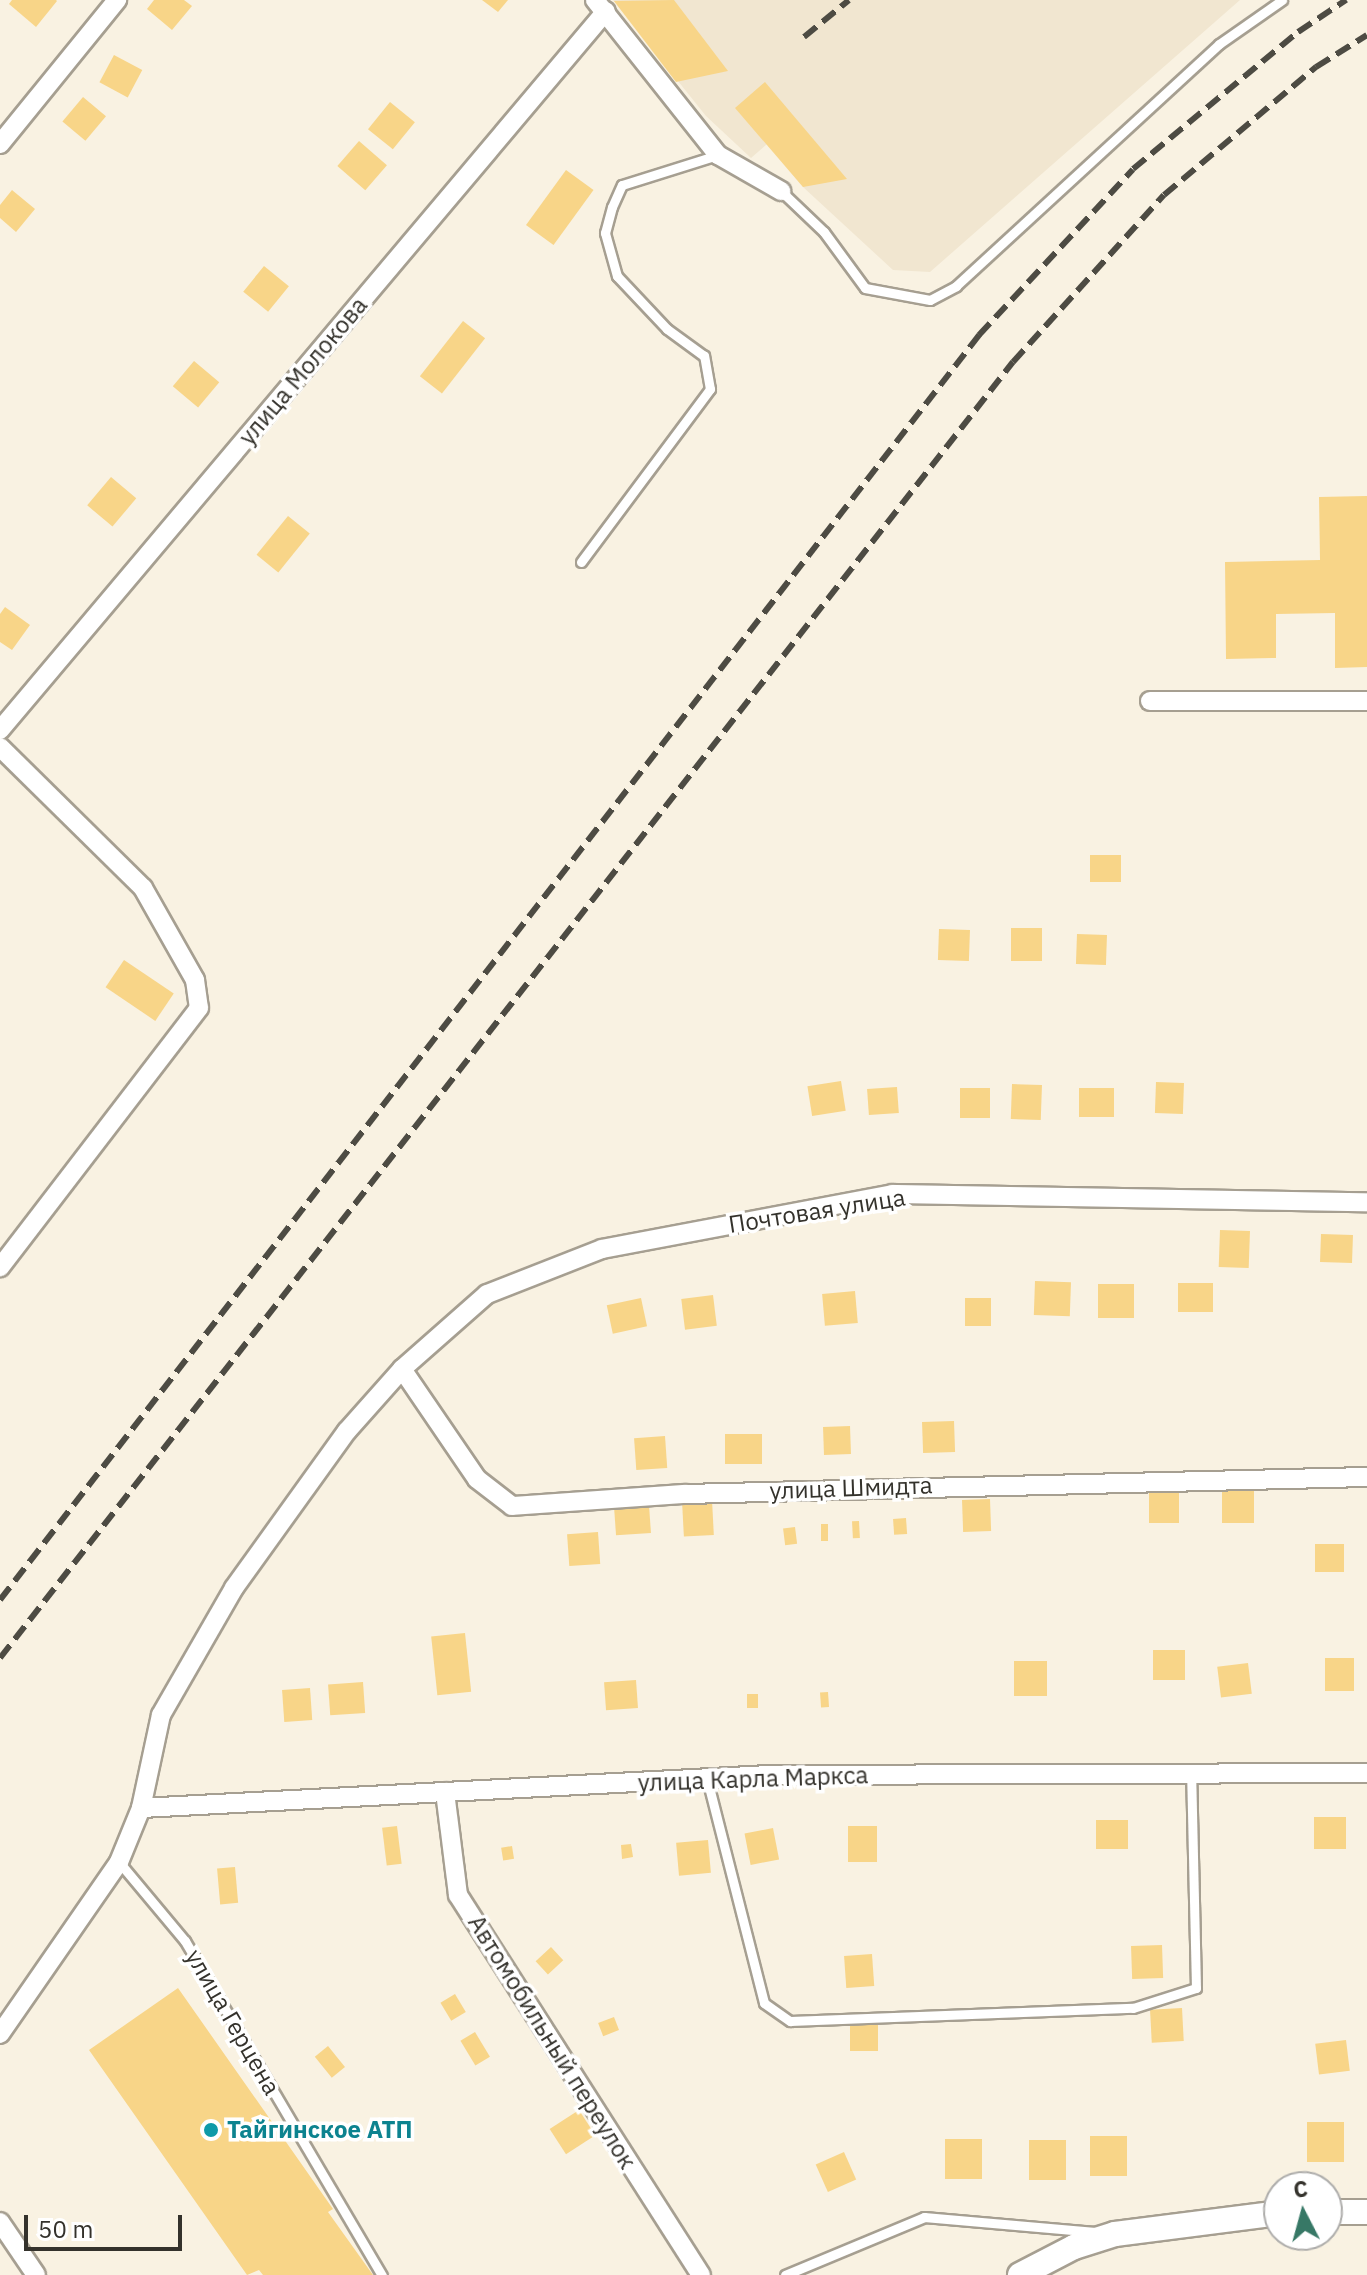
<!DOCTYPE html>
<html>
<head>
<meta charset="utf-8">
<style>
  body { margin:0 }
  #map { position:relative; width:1367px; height:2275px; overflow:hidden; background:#f9f2e2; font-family:"IBM Plex Sans",sans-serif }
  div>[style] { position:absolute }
  .built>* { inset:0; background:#f1e6d0 }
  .building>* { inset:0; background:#f8d588; transform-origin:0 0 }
  .roads { filter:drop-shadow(2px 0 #a69f91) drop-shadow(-2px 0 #a69f91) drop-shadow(0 2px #a69f91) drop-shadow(0 -2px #a69f91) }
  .service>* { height:9px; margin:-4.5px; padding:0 4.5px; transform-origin:4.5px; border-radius:4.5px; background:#fff }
  .minor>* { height:18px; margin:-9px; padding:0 9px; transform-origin:9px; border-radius:9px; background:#fff }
  .secondary>* { height:24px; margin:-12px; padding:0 12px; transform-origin:12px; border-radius:12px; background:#fff }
  .rail>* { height:6px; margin-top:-3px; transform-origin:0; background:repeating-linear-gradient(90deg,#4d4b43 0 16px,transparent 0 24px) }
  .dots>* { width:22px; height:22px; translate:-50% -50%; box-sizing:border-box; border:4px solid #fff; border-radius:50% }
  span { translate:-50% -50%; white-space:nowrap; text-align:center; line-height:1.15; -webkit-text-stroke:7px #fff; paint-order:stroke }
  .street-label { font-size:24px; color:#34322c }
  .culture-label { font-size:24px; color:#0d838f; font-weight:700 }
  .left { translate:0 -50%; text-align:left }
  .north { position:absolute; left:1263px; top:2171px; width:80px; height:80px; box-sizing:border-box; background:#fff; border:2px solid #aeadab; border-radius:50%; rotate:354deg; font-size:22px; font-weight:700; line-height:32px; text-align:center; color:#34322c }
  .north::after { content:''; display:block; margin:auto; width:28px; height:36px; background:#377866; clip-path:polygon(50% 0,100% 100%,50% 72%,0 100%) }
  .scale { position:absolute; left:24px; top:2215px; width:158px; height:36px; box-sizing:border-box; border:4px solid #34322c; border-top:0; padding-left:10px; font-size:24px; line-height:28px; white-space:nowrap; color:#34322c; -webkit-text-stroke:6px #fff; paint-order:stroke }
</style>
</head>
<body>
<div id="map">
  <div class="built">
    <i style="clip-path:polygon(613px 0,1240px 0,930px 272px,893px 270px,803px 187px,767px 144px,751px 158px,706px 116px)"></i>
  </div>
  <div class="building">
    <i style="clip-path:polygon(12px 0,56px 0,57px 1px,36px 27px,9px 4px)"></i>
    <i style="clip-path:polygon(154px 0,184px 0,192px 6px,172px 30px,147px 9px)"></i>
    <i style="clip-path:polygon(482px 0,508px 0,498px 12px)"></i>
    <i style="clip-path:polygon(674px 0,728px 71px,676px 82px,614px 1px)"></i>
    <i style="left:114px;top:55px;width:32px;height:31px;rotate:28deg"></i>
    <i style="clip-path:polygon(765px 82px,847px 179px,803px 187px,735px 108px)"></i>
    <i style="left:83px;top:97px;width:30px;height:32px;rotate:40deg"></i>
    <i style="left:390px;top:102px;width:32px;height:35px;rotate:39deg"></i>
    <i style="left:359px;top:141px;width:37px;height:33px;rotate:41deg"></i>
    <i style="left:566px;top:170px;width:34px;height:68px;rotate:36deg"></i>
    <i style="clip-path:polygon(12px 190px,35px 209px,16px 232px,0 218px,0 205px)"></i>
    <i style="left:264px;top:266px;width:32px;height:33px;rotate:39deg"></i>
    <i style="left:463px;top:321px;width:28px;height:70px;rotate:38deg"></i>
    <i style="left:194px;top:361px;width:33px;height:33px;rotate:40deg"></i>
    <i style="left:111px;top:477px;width:33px;height:37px;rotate:40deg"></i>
    <i style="clip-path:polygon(1367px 496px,1367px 667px,1335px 668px,1335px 613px,1276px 614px,1276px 658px,1226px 659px,1225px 562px,1320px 560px,1319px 497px)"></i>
    <i style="left:288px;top:516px;width:28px;height:50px;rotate:39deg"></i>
    <i style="clip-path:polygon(5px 607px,30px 625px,12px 650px,0 642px,0 614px)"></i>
    <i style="left:1090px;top:855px;width:31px;height:27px"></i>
    <i style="left:1011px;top:928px;width:31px;height:33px"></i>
    <i style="left:939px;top:929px;width:31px;height:31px;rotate:2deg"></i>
    <i style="left:1077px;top:934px;width:30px;height:30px;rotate:2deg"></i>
    <i style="left:124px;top:960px;width:60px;height:33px;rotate:34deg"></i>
    <i style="left:841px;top:1081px;width:30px;height:34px;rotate:81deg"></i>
    <i style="left:1156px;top:1082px;width:28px;height:31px;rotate:2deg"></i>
    <i style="left:1012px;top:1084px;width:30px;height:35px;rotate:2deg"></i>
    <i style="left:897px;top:1087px;width:26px;height:30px;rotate:86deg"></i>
    <i style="left:960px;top:1088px;width:30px;height:30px"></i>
    <i style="left:1079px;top:1088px;width:35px;height:29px"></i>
    <i style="left:1220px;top:1230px;width:30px;height:37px;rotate:2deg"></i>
    <i style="left:1321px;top:1234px;width:32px;height:28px;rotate:2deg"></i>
    <i style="left:1035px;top:1281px;width:36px;height:34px;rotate:2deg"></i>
    <i style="left:1178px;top:1283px;width:35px;height:29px"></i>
    <i style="left:1098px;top:1284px;width:36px;height:34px"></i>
    <i style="left:855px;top:1291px;width:32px;height:33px;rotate:85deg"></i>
    <i style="left:713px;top:1295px;width:31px;height:32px;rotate:83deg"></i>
    <i style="left:641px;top:1298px;width:29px;height:35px;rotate:78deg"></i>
    <i style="left:965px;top:1298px;width:26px;height:28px"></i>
    <i style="left:954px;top:1421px;width:31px;height:32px;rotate:88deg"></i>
    <i style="left:850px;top:1426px;width:28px;height:27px;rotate:88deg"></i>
    <i style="left:762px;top:1434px;width:30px;height:37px;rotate:90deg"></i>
    <i style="left:665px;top:1436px;width:32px;height:31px;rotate:86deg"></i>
    <i style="left:1149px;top:1491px;width:30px;height:32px"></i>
    <i style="left:1222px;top:1491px;width:32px;height:32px"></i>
    <i style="left:990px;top:1499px;width:32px;height:28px;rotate:88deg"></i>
    <i style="left:712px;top:1500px;width:35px;height:30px;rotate:87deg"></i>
    <i style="left:649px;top:1505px;width:28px;height:35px;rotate:86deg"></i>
    <i style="left:906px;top:1518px;width:16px;height:13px;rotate:86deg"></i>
    <i style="left:859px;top:1521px;width:17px;height:7px;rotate:87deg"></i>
    <i style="left:821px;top:1524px;width:7px;height:17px"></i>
    <i style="left:795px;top:1527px;width:17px;height:12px;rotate:83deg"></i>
    <i style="left:598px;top:1532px;width:32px;height:31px;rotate:86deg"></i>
    <i style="left:1344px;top:1544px;width:28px;height:29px;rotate:90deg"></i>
    <i style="left:465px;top:1633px;width:59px;height:34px;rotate:84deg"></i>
    <i style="left:1153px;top:1650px;width:32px;height:30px"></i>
    <i style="left:1354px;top:1658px;width:33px;height:29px;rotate:90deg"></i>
    <i style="left:1014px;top:1661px;width:33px;height:35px"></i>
    <i style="left:1248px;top:1663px;width:31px;height:31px;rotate:83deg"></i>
    <i style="left:636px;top:1680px;width:28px;height:32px;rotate:86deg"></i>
    <i style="left:363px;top:1682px;width:31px;height:35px;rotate:86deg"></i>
    <i style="left:310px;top:1688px;width:32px;height:28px;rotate:86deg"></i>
    <i style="left:828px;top:1692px;width:15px;height:8px;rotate:86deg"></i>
    <i style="left:747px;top:1694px;width:11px;height:14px"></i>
    <i style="left:1314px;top:1817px;width:32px;height:32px"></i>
    <i style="left:1096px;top:1820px;width:32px;height:29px"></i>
    <i style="left:397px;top:1826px;width:38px;height:15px;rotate:83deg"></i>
    <i style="left:848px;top:1826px;width:29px;height:36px"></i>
    <i style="left:773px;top:1828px;width:32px;height:29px;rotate:79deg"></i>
    <i style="left:708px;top:1840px;width:33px;height:32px;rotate:85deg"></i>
    <i style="clip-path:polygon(631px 1844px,633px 1857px,622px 1859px,621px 1845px)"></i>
    <i style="left:512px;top:1846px;width:13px;height:11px;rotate:81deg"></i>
    <i style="left:235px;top:1867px;width:36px;height:18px;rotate:85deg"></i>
    <i style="left:1162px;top:1945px;width:33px;height:31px;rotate:88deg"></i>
    <i style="left:551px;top:1947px;width:18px;height:21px;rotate:47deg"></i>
    <i style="left:872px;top:1954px;width:32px;height:28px;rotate:86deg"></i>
    <i style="clip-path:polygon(178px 1988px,333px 2209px,328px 2212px,373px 2275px,263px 2275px,259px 2270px,247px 2275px,89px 2050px)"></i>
    <i style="left:455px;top:1994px;width:21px;height:17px;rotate:59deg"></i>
    <i style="left:1182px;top:2008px;width:33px;height:32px;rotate:87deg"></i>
    <i style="left:614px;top:2017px;width:14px;height:17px;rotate:69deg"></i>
    <i style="left:850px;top:2023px;width:28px;height:28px"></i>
    <i style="left:475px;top:2032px;width:29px;height:17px;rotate:59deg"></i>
    <i style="left:1346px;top:2040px;width:31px;height:31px;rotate:83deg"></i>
    <i style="left:328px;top:2046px;width:27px;height:17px;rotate:51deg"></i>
    <i style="left:579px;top:2110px;width:30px;height:35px;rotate:57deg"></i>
    <i style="left:1307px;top:2122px;width:37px;height:40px"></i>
    <i style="left:1090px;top:2136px;width:37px;height:40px"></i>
    <i style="left:945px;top:2139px;width:37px;height:40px"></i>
    <i style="left:1029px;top:2140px;width:37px;height:40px"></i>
    <i style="left:844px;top:2152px;width:30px;height:31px;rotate:66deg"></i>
  </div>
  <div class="roads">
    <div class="service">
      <i style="left:781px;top:191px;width:59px;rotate:43.6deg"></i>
      <i style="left:824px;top:232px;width:69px;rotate:53.8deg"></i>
      <i style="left:865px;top:288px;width:66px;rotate:10.5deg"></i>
      <i style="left:930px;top:300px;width:30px;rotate:-28deg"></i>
      <i style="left:956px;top:286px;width:357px;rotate:-42.6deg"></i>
      <i style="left:1219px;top:44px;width:77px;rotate:-34.9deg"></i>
      <i style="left:581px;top:562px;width:216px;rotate:-53.3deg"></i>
      <i style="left:710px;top:389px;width:34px;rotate:-100deg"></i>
      <i style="left:704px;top:356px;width:46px;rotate:-143.9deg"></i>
      <i style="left:667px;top:329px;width:73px;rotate:-133.3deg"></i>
      <i style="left:617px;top:276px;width:45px;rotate:-105.6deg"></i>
      <i style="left:605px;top:233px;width:27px;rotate:-75deg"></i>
      <i style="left:612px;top:207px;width:24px;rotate:-66deg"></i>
      <i style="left:622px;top:185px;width:101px;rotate:-17.4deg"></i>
      <i style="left:707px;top:1779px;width:231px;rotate:75.7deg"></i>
      <i style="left:764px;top:2003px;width:32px;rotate:35deg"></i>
      <i style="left:790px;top:2021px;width:343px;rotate:-2.2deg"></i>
      <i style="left:1133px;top:2008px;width:66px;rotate:-17.6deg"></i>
      <i style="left:1196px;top:1988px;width:214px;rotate:-91.3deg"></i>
      <i style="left:119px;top:1862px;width:103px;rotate:50.1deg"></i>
      <i style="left:185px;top:1941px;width:388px;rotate:59.5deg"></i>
      <i style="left:785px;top:2275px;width:151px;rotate:-22.6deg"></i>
      <i style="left:924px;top:2217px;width:172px;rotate:5deg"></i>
    </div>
    <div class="minor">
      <i style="left:595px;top:0;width:198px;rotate:51.6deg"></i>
      <i style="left:718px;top:155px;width:73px;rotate:29.7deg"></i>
      <i style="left:0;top:144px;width:186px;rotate:-50.9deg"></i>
      <i style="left:1150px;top:701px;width:217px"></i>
      <i style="left:0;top:730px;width:940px;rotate:-49.87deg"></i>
      <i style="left:0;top:747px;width:201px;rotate:44.6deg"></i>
      <i style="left:143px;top:888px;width:106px;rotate:60.5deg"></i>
      <i style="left:195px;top:980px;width:28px;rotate:82deg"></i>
      <i style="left:199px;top:1008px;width:327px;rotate:127.5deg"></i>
      <i style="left:402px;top:1369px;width:133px;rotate:55.7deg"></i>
      <i style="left:477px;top:1479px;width:44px;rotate:37.6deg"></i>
      <i style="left:512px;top:1506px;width:173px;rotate:-4deg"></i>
      <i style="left:685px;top:1494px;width:682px;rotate:-1.43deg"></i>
      <i style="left:445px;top:1792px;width:104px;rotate:82.8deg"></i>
      <i style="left:458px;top:1895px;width:451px;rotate:57.4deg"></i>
      <i style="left:141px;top:1808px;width:629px;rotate:-3.01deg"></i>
      <i style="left:769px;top:1775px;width:598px;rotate:-0.19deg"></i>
      <i style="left:0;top:2034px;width:209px;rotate:-55.3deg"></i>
      <i style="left:119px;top:1862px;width:58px;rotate:-67.8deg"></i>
      <i style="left:141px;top:1808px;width:95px;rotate:-77.9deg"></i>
      <i style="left:161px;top:1715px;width:146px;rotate:-60.1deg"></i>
      <i style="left:234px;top:1588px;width:193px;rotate:-54.3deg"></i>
      <i style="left:347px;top:1431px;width:83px;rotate:-48.4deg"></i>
      <i style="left:402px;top:1369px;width:113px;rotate:-41.4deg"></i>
      <i style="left:487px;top:1294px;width:123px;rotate:-21.4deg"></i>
      <i style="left:602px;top:1249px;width:295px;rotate:-10.7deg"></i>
      <i style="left:892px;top:1194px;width:475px;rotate:1deg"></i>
      <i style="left:0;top:2222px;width:64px;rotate:55.8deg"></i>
    </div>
    <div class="secondary">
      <i style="left:1327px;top:2212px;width:40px"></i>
      <i style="left:1020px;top:2275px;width:61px;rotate:-27.4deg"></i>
      <i style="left:1074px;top:2247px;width:43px;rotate:-17.6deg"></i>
      <i style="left:1115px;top:2234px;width:165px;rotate:-7.3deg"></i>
    </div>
  </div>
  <div class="rail">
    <i style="left:804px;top:37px;width:58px;rotate:-39.4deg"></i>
    <i style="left:0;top:1600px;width:1600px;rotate:-52.26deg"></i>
    <i style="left:979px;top:335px;width:226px;rotate:-47.1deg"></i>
    <i style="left:1133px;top:169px;width:214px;rotate:-39.7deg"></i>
    <i style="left:1298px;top:32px;width:58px;rotate:-33.7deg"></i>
    <i style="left:0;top:1658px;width:1645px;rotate:-51.99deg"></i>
    <i style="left:1013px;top:362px;width:225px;rotate:-47.9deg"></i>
    <i style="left:1164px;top:195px;width:199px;rotate:-40.1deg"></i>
    <i style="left:1316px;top:67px;width:60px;rotate:-32.1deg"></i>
  </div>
  <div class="dots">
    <i style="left:211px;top:2130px;background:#0f9aa8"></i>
  </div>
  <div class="street-label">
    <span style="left:303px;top:371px;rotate:-50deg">улица Молокова</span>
    <span style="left:817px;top:1211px;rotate:-9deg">Почтовая улица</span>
    <span style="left:851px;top:1488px;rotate:-2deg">улица Шмидта</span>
    <span style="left:753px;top:1779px;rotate:-2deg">улица Карла Маркса</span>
    <span style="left:233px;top:2022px;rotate:60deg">улица Герцена</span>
    <span style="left:552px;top:2042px;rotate:58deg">Автомобильный переулок</span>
  </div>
  <div class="culture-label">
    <span class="left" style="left:227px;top:2130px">Тайгинское АТП</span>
  </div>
  <div class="north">С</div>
  <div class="scale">50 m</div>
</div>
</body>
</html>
